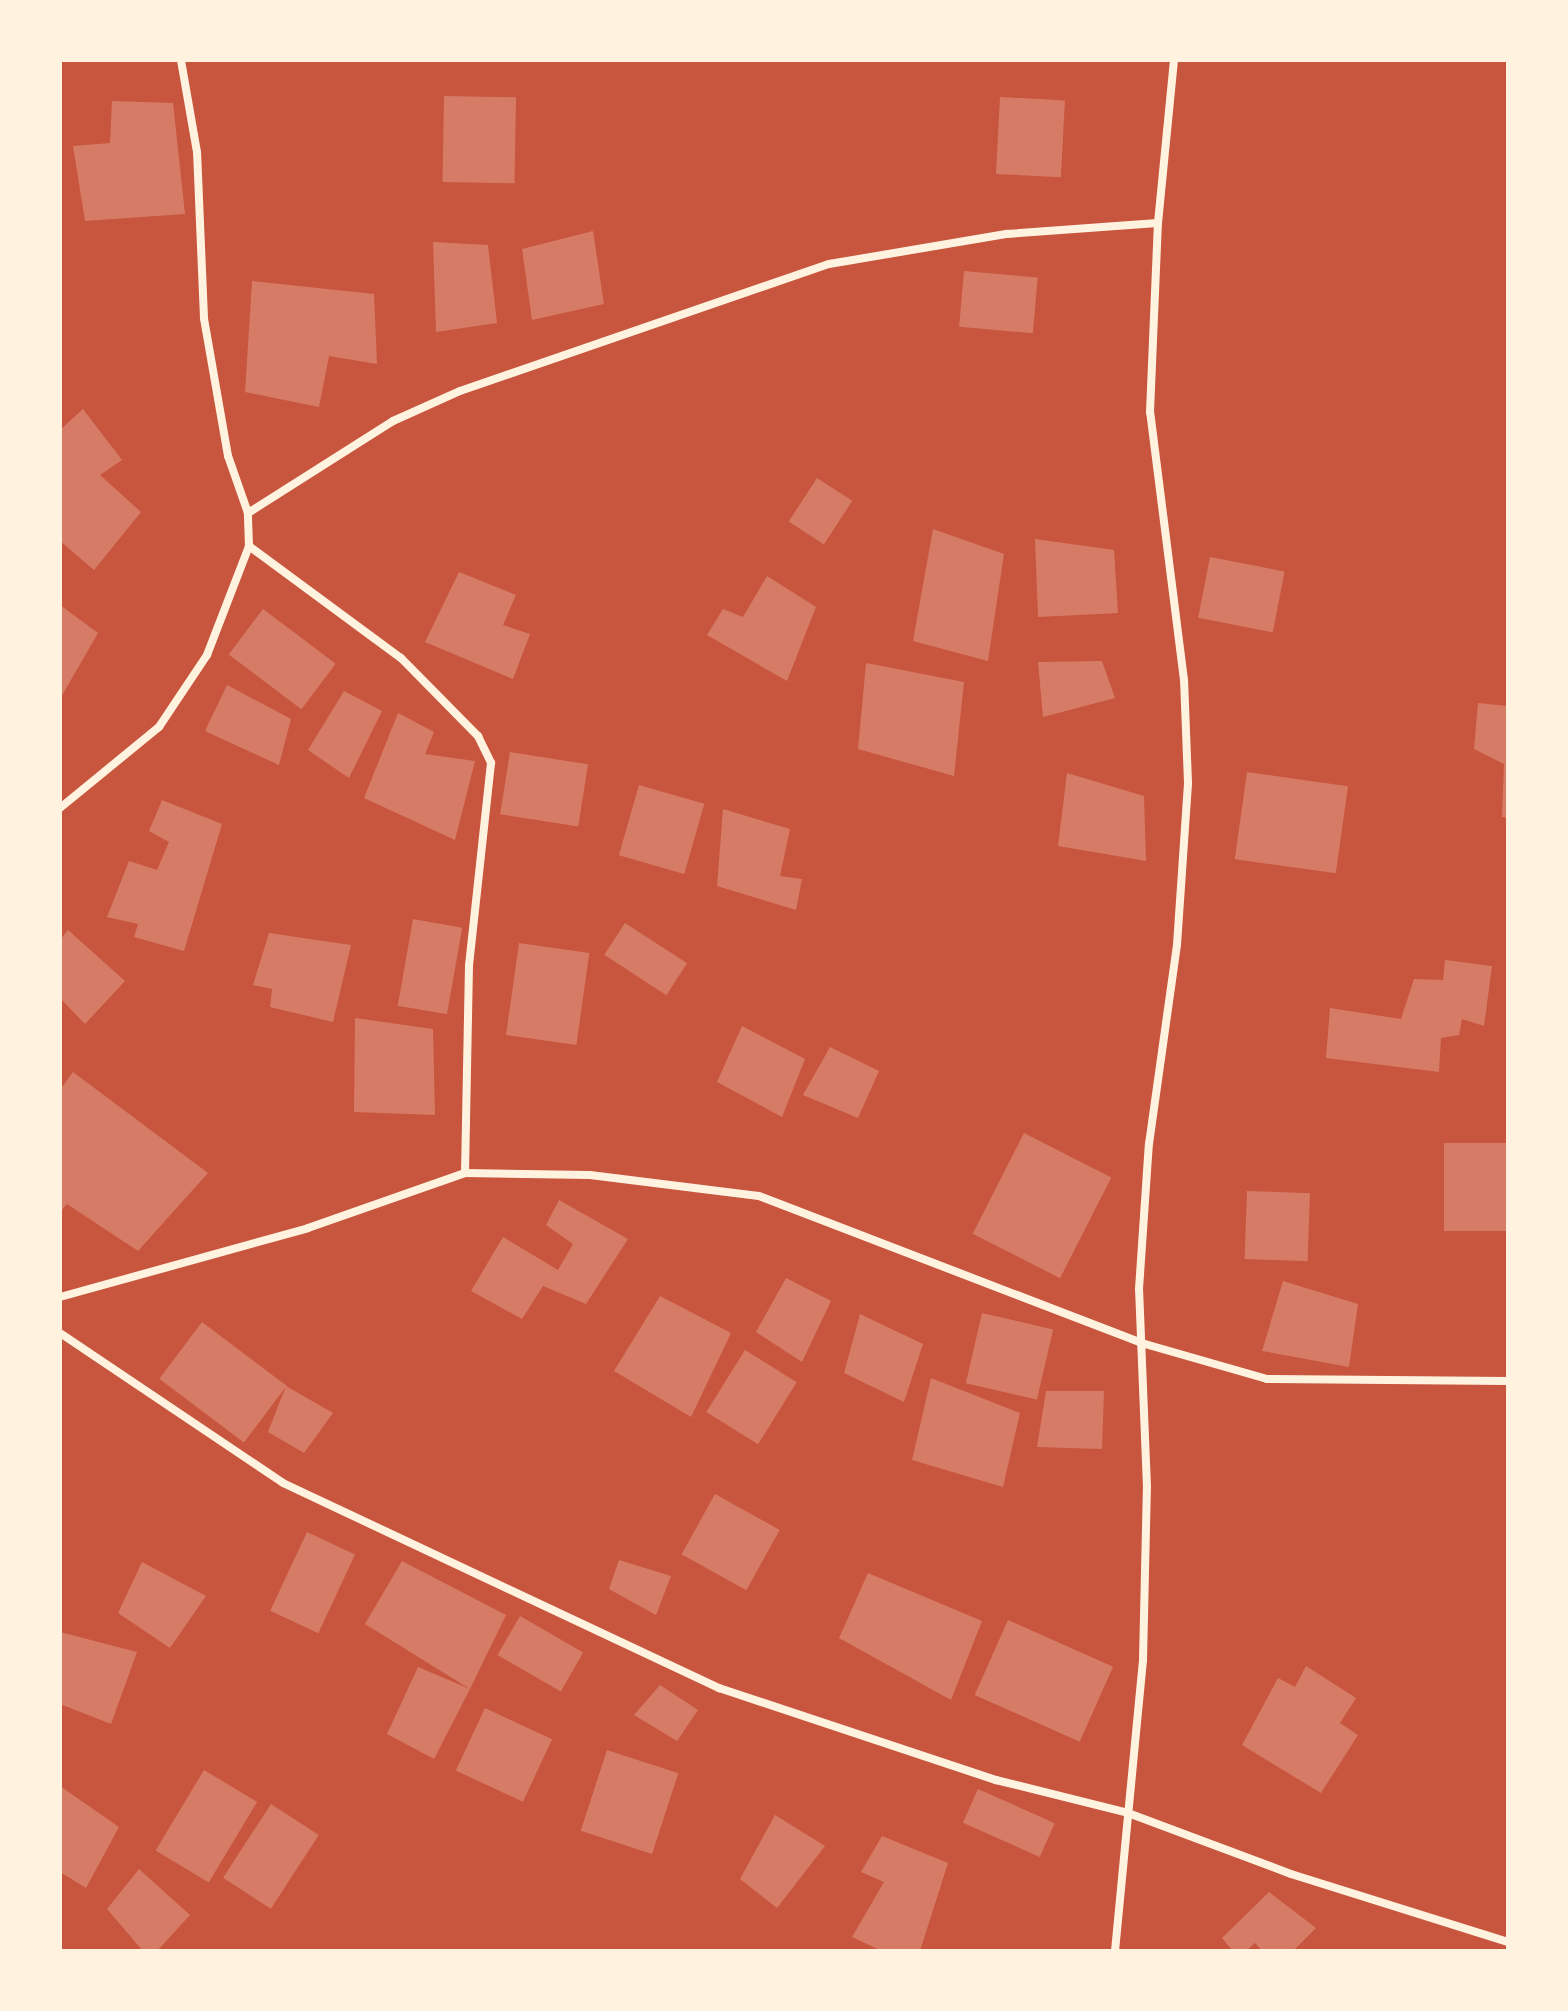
<!DOCTYPE html>
<html>
<head>
<meta charset="utf-8">
<style>
  body { margin:0 }
  #map { position:relative; width:1568px; height:2011px; overflow:hidden; background:#c8553d; font-family:Literata,serif }
  div>[style] { position:absolute }
  .building>* { inset:0; background:#d67c66; transform-origin:0 0 }
  .minor>* { height:8px; margin:-4px; padding:0 4px; transform-origin:4px; border-radius:4px; background:#fff3e0 }
  span { translate:-50% -50%; white-space:nowrap; text-align:center; line-height:1.15; -webkit-text-stroke:8px #fff3e0; paint-order:stroke }
  .frame { position:absolute; inset:0; border:62px solid #fff3e0; pointer-events:none }
</style>
</head>
<body>
<div id="map">
  <div class="building">
    <i style="left:444px;top:96px;width:72px;height:86px;rotate:1deg"></i>
    <i style="left:1000px;top:97px;width:65px;height:77px;rotate:3deg"></i>
    <i style="clip-path:polygon(112px 101px,173px 103px,185px 214px,85px 221px,73px 146px,110px 143px)"></i>
    <i style="clip-path:polygon(593px 231px,604px 304px,532px 320px,522px 249px)"></i>
    <i style="clip-path:polygon(433px 242px,488px 245px,497px 323px,436px 332px)"></i>
    <i style="left:964px;top:271px;width:74px;height:56px;rotate:5deg"></i>
    <i style="clip-path:polygon(252px 281px,374px 294px,377px 364px,329px 356px,319px 407px,245px 392px)"></i>
    <i style="clip-path:polygon(83px 409px,122px 460px,100px 475px,141px 512px,94px 570px,60px 541px,60px 430px)"></i>
    <i style="left:817px;top:478px;width:42px;height:52px;rotate:33deg"></i>
    <i style="clip-path:polygon(933px 529px,1004px 554px,988px 661px,913px 641px)"></i>
    <i style="clip-path:polygon(1035px 539px,1114px 550px,1118px 613px,1038px 617px)"></i>
    <i style="left:1210px;top:557px;width:76px;height:62px;rotate:11deg"></i>
    <i style="clip-path:polygon(459px 572px,516px 595px,503px 625px,530px 634px,513px 679px,425px 642px)"></i>
    <i style="clip-path:polygon(767px 576px,816px 607px,787px 681px,707px 635px,723px 609px,743px 617px)"></i>
    <i style="clip-path:polygon(60px 605px,98px 633px,60px 699px)"></i>
    <i style="left:263px;top:609px;width:91px;height:57px;rotate:37deg"></i>
    <i style="clip-path:polygon(1102px 661px,1115px 698px,1043px 717px,1038px 662px)"></i>
    <i style="clip-path:polygon(866px 663px,964px 682px,954px 776px,858px 749px)"></i>
    <i style="clip-path:polygon(227px 685px,291px 719px,279px 765px,205px 731px)"></i>
    <i style="clip-path:polygon(344px 691px,382px 711px,349px 778px,308px 750px)"></i>
    <i style="clip-path:polygon(1478px 703px,1508px 706px,1508px 818px,1502px 817px,1504px 764px,1474px 749px)"></i>
    <i style="clip-path:polygon(398px 713px,434px 732px,425px 754px,475px 761px,455px 840px,364px 798px)"></i>
    <i style="left:510px;top:752px;width:79px;height:63px;rotate:9deg"></i>
    <i style="left:1247px;top:772px;width:102px;height:88px;rotate:8deg"></i>
    <i style="clip-path:polygon(1067px 773px,1144px 796px,1146px 861px,1058px 846px)"></i>
    <i style="left:639px;top:785px;width:68px;height:73px;rotate:16deg"></i>
    <i style="clip-path:polygon(162px 800px,222px 824px,184px 951px,134px 937px,138px 924px,107px 917px,129px 861px,157px 870px,169px 842px,149px 831px)"></i>
    <i style="clip-path:polygon(723px 809px,790px 829px,780px 876px,802px 879px,796px 910px,717px 886px)"></i>
    <i style="left:413px;top:919px;width:50px;height:88px;rotate:10deg"></i>
    <i style="left:625px;top:923px;width:74px;height:38px;rotate:33deg"></i>
    <i style="clip-path:polygon(68px 930px,125px 981px,85px 1024px,60px 998px,60px 940px)"></i>
    <i style="clip-path:polygon(269px 933px,351px 945px,333px 1022px,270px 1007px,272px 989px,253px 985px)"></i>
    <i style="left:519px;top:943px;width:71px;height:93px;rotate:8deg"></i>
    <i style="clip-path:polygon(1445px 960px,1492px 966px,1484px 1026px,1462px 1019px,1459px 1035px,1441px 1038px,1439px 1072px,1326px 1058px,1330px 1008px,1401px 1019px,1414px 979px,1443px 980px)"></i>
    <i style="clip-path:polygon(355px 1018px,433px 1029px,435px 1115px,354px 1112px)"></i>
    <i style="clip-path:polygon(742px 1026px,805px 1059px,782px 1117px,717px 1082px)"></i>
    <i style="clip-path:polygon(830px 1047px,879px 1071px,858px 1118px,803px 1095px)"></i>
    <i style="clip-path:polygon(73px 1072px,208px 1173px,138px 1251px,67px 1204px,60px 1212px,60px 1090px)"></i>
    <i style="left:1024px;top:1133px;width:98px;height:113px;rotate:27deg"></i>
    <i style="left:1508px;top:1143px;width:88px;height:64px;rotate:90deg"></i>
    <i style="left:1247px;top:1191px;width:63px;height:68px;rotate:2deg"></i>
    <i style="clip-path:polygon(559px 1200px,628px 1239px,586px 1304px,543px 1286px,522px 1319px,471px 1291px,503px 1237px,558px 1270px,573px 1244px,546px 1225px)"></i>
    <i style="clip-path:polygon(786px 1278px,831px 1301px,802px 1362px,756px 1332px)"></i>
    <i style="clip-path:polygon(1283px 1281px,1358px 1304px,1349px 1367px,1262px 1351px)"></i>
    <i style="clip-path:polygon(660px 1296px,731px 1333px,691px 1417px,614px 1371px)"></i>
    <i style="left:982px;top:1313px;width:73px;height:72px;rotate:13deg"></i>
    <i style="clip-path:polygon(860px 1314px,923px 1344px,904px 1402px,844px 1373px)"></i>
    <i style="left:202px;top:1322px;width:106px;height:71px;rotate:37deg"></i>
    <i style="left:745px;top:1350px;width:61px;height:73px;rotate:32deg"></i>
    <i style="clip-path:polygon(931px 1378px,1020px 1413px,1003px 1487px,912px 1460px)"></i>
    <i style="clip-path:polygon(286px 1386px,333px 1413px,304px 1453px,268px 1432px)"></i>
    <i style="clip-path:polygon(1046px 1391px,1104px 1391px,1102px 1449px,1037px 1447px)"></i>
    <i style="left:715px;top:1494px;width:74px;height:69px;rotate:29deg"></i>
    <i style="left:307px;top:1532px;width:53px;height:87px;rotate:25deg"></i>
    <i style="clip-path:polygon(619px 1560px,671px 1576px,656px 1615px,609px 1589px)"></i>
    <i style="clip-path:polygon(402px 1561px,506px 1615px,470px 1689px,434px 1759px,387px 1734px,418px 1667px,470px 1689px,365px 1624px)"></i>
    <i style="clip-path:polygon(142px 1562px,206px 1596px,170px 1648px,118px 1613px)"></i>
    <i style="clip-path:polygon(868px 1573px,982px 1621px,951px 1700px,839px 1638px)"></i>
    <i style="left:520px;top:1616px;width:73px;height:45px;rotate:30deg"></i>
    <i style="left:1008px;top:1620px;width:115px;height:82px;rotate:24deg"></i>
    <i style="clip-path:polygon(60px 1632px,137px 1652px,111px 1724px,60px 1704px)"></i>
    <i style="clip-path:polygon(1306px 1666px,1356px 1698px,1340px 1723px,1358px 1735px,1321px 1793px,1242px 1745px,1278px 1678px,1295px 1687px)"></i>
    <i style="clip-path:polygon(660px 1685px,698px 1710px,677px 1741px,634px 1715px)"></i>
    <i style="left:485px;top:1708px;width:74px;height:69px;rotate:25deg"></i>
    <i style="left:607px;top:1750px;width:75px;height:85px;rotate:18deg"></i>
    <i style="left:204px;top:1770px;width:62px;height:94px;rotate:31deg"></i>
    <i style="clip-path:polygon(60px 1786px,119px 1827px,86px 1888px,60px 1872px)"></i>
    <i style="left:978px;top:1789px;width:84px;height:37px;rotate:24deg"></i>
    <i style="left:271px;top:1804px;width:57px;height:88px;rotate:33deg"></i>
    <i style="clip-path:polygon(775px 1815px,825px 1846px,777px 1908px,740px 1879px)"></i>
    <i style="clip-path:polygon(882px 1836px,948px 1863px,920px 1951px,882px 1951px,852px 1937px,884px 1882px,861px 1872px)"></i>
    <i style="clip-path:polygon(139px 1869px,190px 1915px,157px 1951px,143px 1951px,107px 1909px)"></i>
    <i style="clip-path:polygon(1269px 1892px,1316px 1928px,1293px 1951px,1262px 1951px,1255px 1943px,1246px 1951px,1233px 1951px,1222px 1938px)"></i>
  </div>
  <div class="minor">
    <i style="left:248px;top:513px;width:172px;rotate:-32.4deg"></i>
    <i style="left:393px;top:421px;width:73px;rotate:-24.1deg"></i>
    <i style="left:460px;top:391px;width:390px;rotate:-19deg"></i>
    <i style="left:829px;top:264px;width:181px;rotate:-9.6deg"></i>
    <i style="left:1007px;top:234px;width:151px;rotate:-4.2deg"></i>
    <i style="left:249px;top:546px;width:189px;rotate:36.4deg"></i>
    <i style="left:401px;top:658px;width:110px;rotate:45.4deg"></i>
    <i style="left:478px;top:736px;width:30px;rotate:64deg"></i>
    <i style="left:491px;top:763px;width:203px;rotate:96.2deg"></i>
    <i style="left:469px;top:965px;width:208px;rotate:91.1deg"></i>
    <i style="left:60px;top:808px;width:128px;rotate:-39.3deg"></i>
    <i style="left:159px;top:727px;width:87px;rotate:-56.3deg"></i>
    <i style="left:207px;top:655px;width:117px;rotate:-68.9deg"></i>
    <i style="left:249px;top:546px;width:33px;rotate:-92deg"></i>
    <i style="left:248px;top:513px;width:60px;rotate:-109.3deg"></i>
    <i style="left:228px;top:456px;width:140px;rotate:-99.9deg"></i>
    <i style="left:204px;top:318px;width:166px;rotate:-92.4deg"></i>
    <i style="left:197px;top:152px;width:93px;rotate:-99.9deg"></i>
    <i style="left:60px;top:1297px;width:257px;rotate:-15.5deg"></i>
    <i style="left:308px;top:1228px;width:166px;rotate:-19.3deg"></i>
    <i style="left:465px;top:1173px;width:125px;rotate:0.9deg"></i>
    <i style="left:590px;top:1175px;width:170px;rotate:7.1deg"></i>
    <i style="left:759px;top:1196px;width:413px;rotate:21deg"></i>
    <i style="left:1145px;top:1344px;width:127px;rotate:16deg"></i>
    <i style="left:1267px;top:1379px;width:241px;rotate:0.5deg"></i>
    <i style="left:60px;top:1333px;width:269px;rotate:33.9deg"></i>
    <i style="left:283px;top:1483px;width:482px;rotate:25.2deg"></i>
    <i style="left:719px;top:1688px;width:292px;rotate:18.4deg"></i>
    <i style="left:996px;top:1780px;width:136px;rotate:14deg"></i>
    <i style="left:1128px;top:1813px;width:174px;rotate:20.5deg"></i>
    <i style="left:1291px;top:1874px;width:227px;rotate:17.4deg"></i>
    <i style="left:1115px;top:1951px;width:292px;rotate:-84.5deg"></i>
    <i style="left:1143px;top:1660px;width:173px;rotate:-88.7deg"></i>
    <i style="left:1147px;top:1487px;width:198px;rotate:-92.3deg"></i>
    <i style="left:1139px;top:1289px;width:145px;rotate:-86.1deg"></i>
    <i style="left:1149px;top:1144px;width:201px;rotate:-82deg"></i>
    <i style="left:1177px;top:945px;width:162px;rotate:-86.1deg"></i>
    <i style="left:1188px;top:783px;width:103px;rotate:-92.2deg"></i>
    <i style="left:1184px;top:680px;width:270px;rotate:-97.2deg"></i>
    <i style="left:1150px;top:412px;width:189px;rotate:-87.6deg"></i>
    <i style="left:1158px;top:223px;width:164px;rotate:-84.4deg"></i>
  </div>
  <div class="frame"></div>
</div>
</body>
</html>
